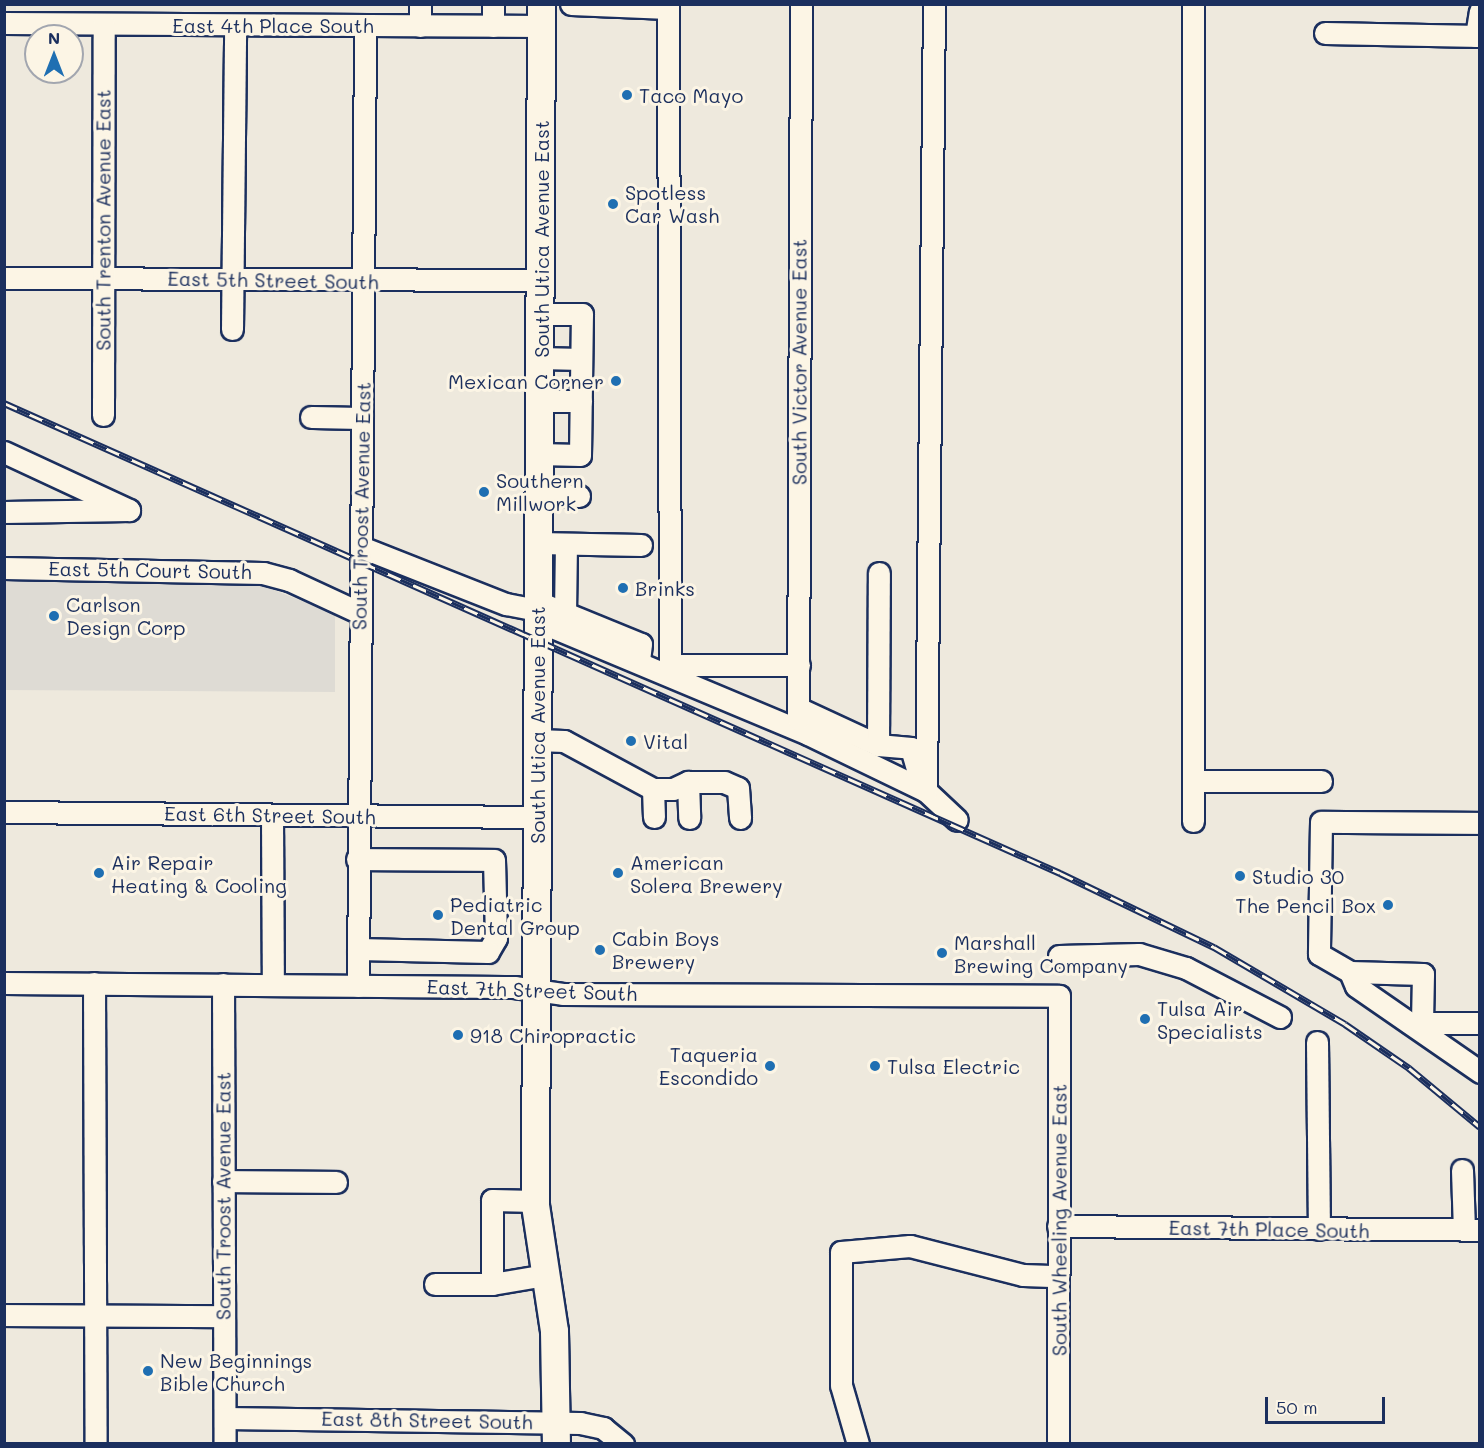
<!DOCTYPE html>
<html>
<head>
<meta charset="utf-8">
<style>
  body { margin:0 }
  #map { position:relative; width:1484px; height:1448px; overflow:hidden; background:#eee9dd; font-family:Mali,sans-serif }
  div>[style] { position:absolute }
  .built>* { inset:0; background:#dedbd4 }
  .roads { filter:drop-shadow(2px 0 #1b2f5e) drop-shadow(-2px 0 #1b2f5e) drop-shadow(0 2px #1b2f5e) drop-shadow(0 -2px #1b2f5e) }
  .minor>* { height:21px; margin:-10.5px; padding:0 10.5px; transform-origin:10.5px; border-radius:10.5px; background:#fcf5e5 }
  .major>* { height:27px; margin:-13.5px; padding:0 13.5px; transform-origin:13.5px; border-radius:13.5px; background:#fcf5e5 }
  .rail>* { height:7px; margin-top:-3.5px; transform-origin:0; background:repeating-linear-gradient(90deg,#fcf5e5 0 14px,#1b2f5e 0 28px); box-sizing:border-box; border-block:2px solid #1b2f5e }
  .dots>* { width:16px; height:16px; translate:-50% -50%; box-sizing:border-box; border:3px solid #fcf5e5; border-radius:50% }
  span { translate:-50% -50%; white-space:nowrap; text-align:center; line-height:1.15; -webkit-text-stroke:6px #fcf5e5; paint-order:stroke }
  .street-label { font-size:20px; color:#1b2f5e }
  .poi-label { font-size:20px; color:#1b2f5e }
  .left { translate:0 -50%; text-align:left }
  .right { translate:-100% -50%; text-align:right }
  .frame { position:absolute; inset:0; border:6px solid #1b2f5e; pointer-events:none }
  .north { position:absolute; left:24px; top:24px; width:60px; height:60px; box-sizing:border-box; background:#fcf5e5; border:2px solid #a2a6af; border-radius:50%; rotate:0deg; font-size:16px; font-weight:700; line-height:24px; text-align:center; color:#1b2f5e }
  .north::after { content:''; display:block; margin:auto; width:21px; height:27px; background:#1f6fb2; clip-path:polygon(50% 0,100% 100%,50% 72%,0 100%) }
  .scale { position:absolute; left:1265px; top:1397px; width:120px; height:27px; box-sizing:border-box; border:3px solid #1b2f5e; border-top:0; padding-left:8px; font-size:18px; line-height:21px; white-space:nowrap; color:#1b2f5e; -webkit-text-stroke:4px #fcf5e5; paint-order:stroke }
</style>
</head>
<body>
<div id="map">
  <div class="built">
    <i style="clip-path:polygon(5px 579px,251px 581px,335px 614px,335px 692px,5px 690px)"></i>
  </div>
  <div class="roads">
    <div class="minor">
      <i style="left:420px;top:4px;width:22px;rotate:90deg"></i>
      <i style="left:493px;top:4px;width:22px;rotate:90deg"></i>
      <i style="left:571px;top:4px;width:97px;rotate:2.4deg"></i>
      <i style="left:668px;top:4px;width:670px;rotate:89.83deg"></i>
      <i style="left:4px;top:23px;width:538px;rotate:0.32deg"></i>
      <i style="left:1325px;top:33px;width:155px;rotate:1.1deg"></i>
      <i style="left:1476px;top:36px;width:25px;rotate:-81deg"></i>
      <i style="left:4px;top:278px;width:537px;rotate:0.21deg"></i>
      <i style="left:232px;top:329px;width:304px;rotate:-89.4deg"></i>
      <i style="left:540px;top:358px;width:41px;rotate:1.4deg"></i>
      <i style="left:540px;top:401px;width:41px"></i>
      <i style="left:103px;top:415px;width:391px;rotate:-89.9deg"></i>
      <i style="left:311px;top:417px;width:51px;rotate:1.1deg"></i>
      <i style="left:4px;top:452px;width:138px;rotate:24.9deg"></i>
      <i style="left:129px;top:510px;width:125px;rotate:179.1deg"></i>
      <i style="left:539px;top:454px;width:41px;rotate:1.4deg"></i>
      <i style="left:580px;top:455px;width:141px;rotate:-89.2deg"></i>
      <i style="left:582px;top:314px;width:41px;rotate:180deg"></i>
      <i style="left:539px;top:495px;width:40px;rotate:1.4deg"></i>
      <i style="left:538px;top:543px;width:103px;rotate:1.1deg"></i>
      <i style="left:361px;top:547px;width:156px;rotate:21.5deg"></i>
      <i style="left:506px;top:604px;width:33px;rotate:11deg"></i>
      <i style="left:4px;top:568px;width:259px;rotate:1.1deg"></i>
      <i style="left:263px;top:573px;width:27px;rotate:15deg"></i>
      <i style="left:289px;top:580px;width:78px;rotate:24.9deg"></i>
      <i style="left:538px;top:602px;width:111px;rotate:22.2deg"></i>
      <i style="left:641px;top:644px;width:17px;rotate:97deg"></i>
      <i style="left:565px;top:614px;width:70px;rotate:-89.2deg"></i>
      <i style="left:538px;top:621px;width:293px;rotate:22.7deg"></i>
      <i style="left:808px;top:734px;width:131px;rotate:25.8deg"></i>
      <i style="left:926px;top:791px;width:42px;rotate:43.1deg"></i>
      <i style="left:670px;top:665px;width:129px"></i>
      <i style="left:798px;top:708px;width:88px;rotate:24.8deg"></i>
      <i style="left:878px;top:745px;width:33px;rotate:5deg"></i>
      <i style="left:911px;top:748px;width:33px;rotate:74deg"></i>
      <i style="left:798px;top:719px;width:715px;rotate:-89.76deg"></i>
      <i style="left:536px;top:740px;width:28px;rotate:2deg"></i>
      <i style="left:564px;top:741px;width:101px;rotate:28.3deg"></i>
      <i style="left:653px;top:789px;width:20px"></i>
      <i style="left:673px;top:789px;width:17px;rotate:-25deg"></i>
      <i style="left:688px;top:782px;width:36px"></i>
      <i style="left:724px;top:782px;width:15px;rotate:23deg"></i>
      <i style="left:738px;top:788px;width:30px;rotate:86deg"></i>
      <i style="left:878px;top:745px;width:172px;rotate:-89.7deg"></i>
      <i style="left:1193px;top:781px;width:128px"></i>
      <i style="left:688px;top:782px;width:36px;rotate:88deg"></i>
      <i style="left:653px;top:789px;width:28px;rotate:88deg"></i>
      <i style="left:926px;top:791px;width:787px;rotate:-89.42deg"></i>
      <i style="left:4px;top:812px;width:532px;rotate:0.54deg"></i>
      <i style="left:272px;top:815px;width:170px;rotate:89.7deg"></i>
      <i style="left:1193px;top:821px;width:817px;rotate:-90deg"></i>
      <i style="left:1480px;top:823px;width:159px;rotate:-179.6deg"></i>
      <i style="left:1321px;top:822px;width:132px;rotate:90.9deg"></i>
      <i style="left:1319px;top:954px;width:36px;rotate:30deg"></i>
      <i style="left:1350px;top:972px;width:15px;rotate:67deg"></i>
      <i style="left:1356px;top:986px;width:151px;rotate:34.7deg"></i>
      <i style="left:357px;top:859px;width:137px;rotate:0.4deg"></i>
      <i style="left:494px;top:860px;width:78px;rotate:88.5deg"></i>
      <i style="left:496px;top:938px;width:16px;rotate:120deg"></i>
      <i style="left:488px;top:952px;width:130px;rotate:-178.7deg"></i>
      <i style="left:1059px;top:956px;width:80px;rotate:-1.4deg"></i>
      <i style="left:1139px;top:954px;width:49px;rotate:16.6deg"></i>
      <i style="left:1186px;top:968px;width:106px;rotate:27.5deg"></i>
      <i style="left:1350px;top:972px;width:73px;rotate:1.6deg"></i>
      <i style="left:1423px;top:974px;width:49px;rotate:91.2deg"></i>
      <i style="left:4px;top:983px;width:510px;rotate:0.45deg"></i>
      <i style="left:514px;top:987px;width:49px;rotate:8.1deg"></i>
      <i style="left:563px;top:994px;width:496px;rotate:0.2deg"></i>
      <i style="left:1059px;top:996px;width:448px;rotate:90.1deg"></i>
      <i style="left:94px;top:983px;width:461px;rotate:89.8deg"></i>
      <i style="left:223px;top:984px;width:460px;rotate:89.8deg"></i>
      <i style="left:358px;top:986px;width:960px;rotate:-89.58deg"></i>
      <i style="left:1410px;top:1023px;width:70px"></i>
      <i style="left:1317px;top:1042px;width:187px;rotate:89.4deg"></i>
      <i style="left:1462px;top:1170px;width:60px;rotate:88.1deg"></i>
      <i style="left:223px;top:1181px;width:113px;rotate:0.5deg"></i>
      <i style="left:1058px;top:1226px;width:422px;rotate:0.5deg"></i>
      <i style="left:435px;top:1284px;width:57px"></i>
      <i style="left:492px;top:1284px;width:54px;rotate:-9.6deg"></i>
      <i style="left:492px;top:1284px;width:84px;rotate:-90deg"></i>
      <i style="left:492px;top:1200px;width:43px;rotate:1.3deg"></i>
      <i style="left:4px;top:1315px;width:219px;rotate:0.3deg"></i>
      <i style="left:225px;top:1418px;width:355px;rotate:0.8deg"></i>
      <i style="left:580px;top:1423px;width:24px;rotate:12deg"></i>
      <i style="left:603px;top:1428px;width:26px;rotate:39deg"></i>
      <i style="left:858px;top:1444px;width:61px;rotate:-106.1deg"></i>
      <i style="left:841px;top:1385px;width:133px;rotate:-90deg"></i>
      <i style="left:841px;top:1252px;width:69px;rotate:-5deg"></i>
      <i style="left:910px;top:1246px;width:117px;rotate:14.4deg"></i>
      <i style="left:1023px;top:1275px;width:35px;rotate:2deg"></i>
    </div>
    <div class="major">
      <i style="left:541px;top:4px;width:1201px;rotate:90.29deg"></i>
      <i style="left:535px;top:1205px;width:127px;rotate:81.4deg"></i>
      <i style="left:554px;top:1331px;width:113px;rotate:89deg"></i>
    </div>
  </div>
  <div class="rail">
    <i style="left:4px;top:403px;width:1156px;rotate:23.99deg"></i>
    <i style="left:1060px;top:873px;width:171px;rotate:25.7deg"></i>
    <i style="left:1214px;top:947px;width:152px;rotate:30.4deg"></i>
    <i style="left:1345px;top:1024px;width:78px;rotate:34.5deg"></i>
    <i style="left:1409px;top:1068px;width:92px;rotate:39.7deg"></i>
  </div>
  <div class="dots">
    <i style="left:627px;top:95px;background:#1f6fb2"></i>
    <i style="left:613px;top:204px;background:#1f6fb2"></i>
    <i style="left:616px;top:381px;background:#1f6fb2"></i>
    <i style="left:484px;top:492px;background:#1f6fb2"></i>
    <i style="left:623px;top:588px;background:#1f6fb2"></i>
    <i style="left:54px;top:616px;background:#1f6fb2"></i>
    <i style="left:631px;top:741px;background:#1f6fb2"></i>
    <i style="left:99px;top:873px;background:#1f6fb2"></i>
    <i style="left:618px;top:873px;background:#1f6fb2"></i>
    <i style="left:1240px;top:876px;background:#1f6fb2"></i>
    <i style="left:1388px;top:905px;background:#1f6fb2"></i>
    <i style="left:438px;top:915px;background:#1f6fb2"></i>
    <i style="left:600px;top:950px;background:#1f6fb2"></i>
    <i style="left:942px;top:953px;background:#1f6fb2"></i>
    <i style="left:1145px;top:1019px;background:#1f6fb2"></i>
    <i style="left:458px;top:1035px;background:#1f6fb2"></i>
    <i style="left:770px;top:1066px;background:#1f6fb2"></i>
    <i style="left:875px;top:1066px;background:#1f6fb2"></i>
    <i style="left:148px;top:1371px;background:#1f6fb2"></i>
  </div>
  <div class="street-label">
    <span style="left:273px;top:25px">East 4th Place South</span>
    <span style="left:103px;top:220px;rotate:-90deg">South Trenton Avenue East</span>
    <span style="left:541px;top:239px;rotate:-90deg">South Utica Avenue East</span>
    <span style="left:273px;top:280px;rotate:1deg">East 5th Street South</span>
    <span style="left:799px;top:362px;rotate:-90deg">South Victor Avenue East</span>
    <span style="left:361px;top:506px;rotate:-89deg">South Troost Avenue East</span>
    <span style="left:150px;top:570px;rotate:1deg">East 5th Court South</span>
    <span style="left:537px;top:725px;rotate:-90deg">South Utica Avenue East</span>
    <span style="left:270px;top:815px;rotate:1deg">East 6th Street South</span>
    <span style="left:532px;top:990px;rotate:2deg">East 7th Street South</span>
    <span style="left:223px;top:1196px;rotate:-90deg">South Troost Avenue East</span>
    <span style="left:1059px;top:1220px;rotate:-90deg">South Wheeling Avenue East</span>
    <span style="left:1269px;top:1229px;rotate:1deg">East 7th Place South</span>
    <span style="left:427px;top:1420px;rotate:1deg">East 8th Street South</span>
  </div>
  <div class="poi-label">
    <span class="left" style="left:639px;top:95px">Taco Mayo</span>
    <span class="left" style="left:625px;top:204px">Spotless<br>Car Wash</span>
    <span class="right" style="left:604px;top:381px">Mexican Corner</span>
    <span class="left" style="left:496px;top:492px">Southern<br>Millwork</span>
    <span class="left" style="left:635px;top:588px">Brinks</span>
    <span class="left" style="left:66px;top:616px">Carlson<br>Design Corp</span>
    <span class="left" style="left:643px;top:741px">Vital</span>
    <span class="left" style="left:111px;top:874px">Air Repair<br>Heating &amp; Cooling</span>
    <span class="left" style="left:630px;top:874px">American<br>Solera Brewery</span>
    <span class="left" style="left:1252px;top:876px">Studio 30</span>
    <span class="left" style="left:450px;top:916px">Pediatric<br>Dental Group</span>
    <span class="right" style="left:1376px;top:905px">The Pencil Box</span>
    <span class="left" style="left:612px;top:950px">Cabin Boys<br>Brewery</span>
    <span class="left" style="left:954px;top:954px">Marshall<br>Brewing Company</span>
    <span class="left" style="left:1157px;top:1020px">Tulsa Air<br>Specialists</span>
    <span class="left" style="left:470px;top:1035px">918 Chiropractic</span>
    <span class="right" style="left:758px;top:1066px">Taqueria<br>Escondido</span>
    <span class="left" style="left:887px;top:1066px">Tulsa Electric</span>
    <span class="left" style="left:160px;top:1372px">New Beginnings<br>Bible Church</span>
  </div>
  <div class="frame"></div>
  <div class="north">N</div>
  <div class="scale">50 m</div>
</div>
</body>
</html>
